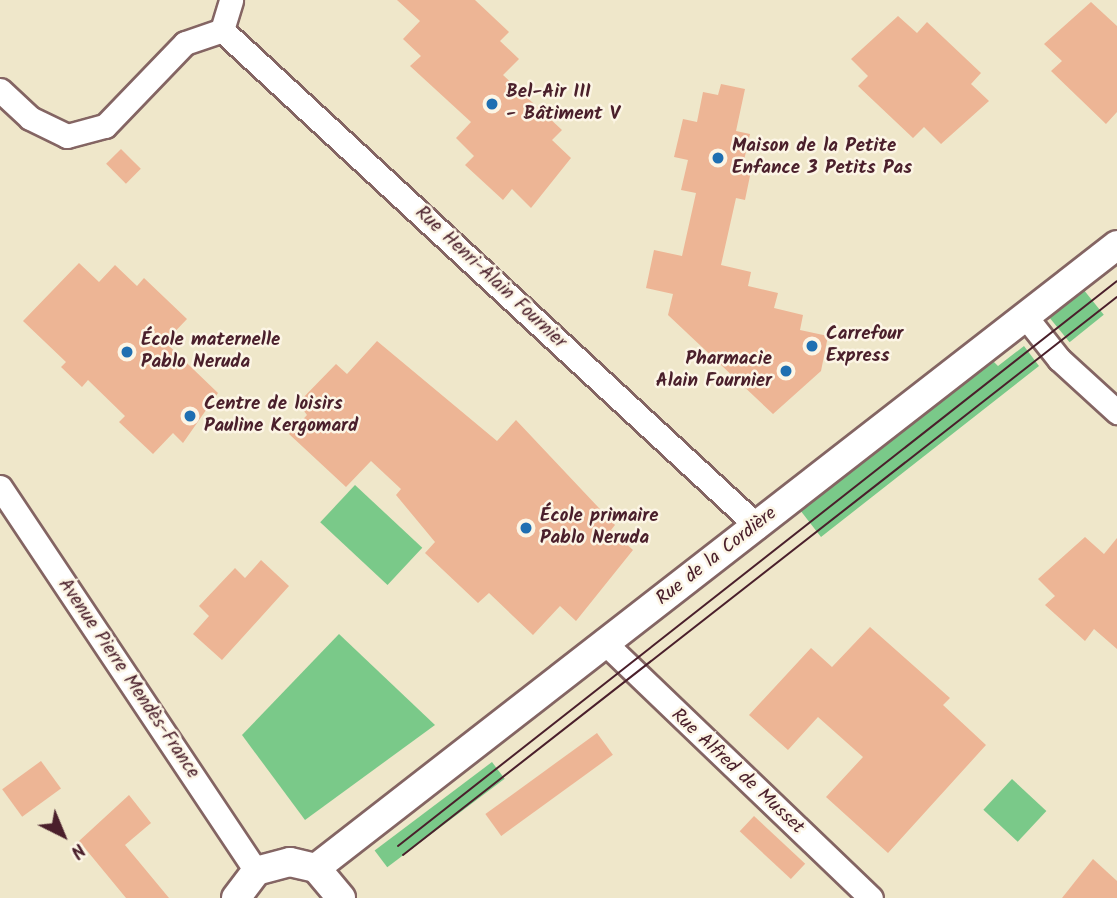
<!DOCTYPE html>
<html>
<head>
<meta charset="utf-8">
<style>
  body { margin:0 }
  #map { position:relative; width:1117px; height:898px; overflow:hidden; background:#efe7ca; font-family:Kalam,sans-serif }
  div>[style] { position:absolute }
  .green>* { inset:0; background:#7ac989; transform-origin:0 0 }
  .building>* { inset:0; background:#edb595; transform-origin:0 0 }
  .roads { filter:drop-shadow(2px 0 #846563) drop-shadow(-2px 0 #846563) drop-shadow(0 2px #846563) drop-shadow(0 -2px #846563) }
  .minor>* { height:23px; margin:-11.5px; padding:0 11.5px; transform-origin:11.5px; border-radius:11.5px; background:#fff }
  .tertiary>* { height:28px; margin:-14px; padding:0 14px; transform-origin:14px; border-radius:14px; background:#fff }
  .tram>* { height:2px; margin:-1px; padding:0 1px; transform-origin:1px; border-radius:1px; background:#4a1f2b }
  .dots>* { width:19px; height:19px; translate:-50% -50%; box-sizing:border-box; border:4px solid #fcf5e5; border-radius:50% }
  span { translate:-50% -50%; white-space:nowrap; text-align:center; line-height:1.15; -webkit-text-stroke:5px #fcf5e5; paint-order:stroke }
  .poi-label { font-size:19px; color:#4a1f2b; font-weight:700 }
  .left { translate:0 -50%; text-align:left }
  .right { translate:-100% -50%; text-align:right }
  .street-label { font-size:19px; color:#4a1f2b }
  .north { position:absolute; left:28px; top:800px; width:70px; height:70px; -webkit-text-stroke:5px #fcf5e5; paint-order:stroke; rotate:137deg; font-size:19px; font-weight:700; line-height:28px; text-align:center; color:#4a1f2b }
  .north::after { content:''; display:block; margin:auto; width:24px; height:32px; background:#4a1f2b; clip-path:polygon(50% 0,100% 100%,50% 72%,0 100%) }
</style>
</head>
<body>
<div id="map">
  <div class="green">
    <i style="left:1083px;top:289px;width:33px;height:44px;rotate:51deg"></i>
    <i style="clip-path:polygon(1024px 346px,1039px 366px,821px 537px,800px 510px,992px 360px,998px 366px)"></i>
    <i style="left:355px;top:485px;width:92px;height:51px;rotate:43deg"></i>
    <i style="clip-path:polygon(339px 634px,435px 725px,305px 820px,242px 735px)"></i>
    <i style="left:492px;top:762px;width:21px;height:147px;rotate:53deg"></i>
    <i style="left:1012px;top:779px;width:47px;height:42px;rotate:43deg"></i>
  </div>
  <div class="building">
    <i style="clip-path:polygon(397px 0,475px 0,509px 32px,500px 41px,519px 59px,503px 75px,562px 130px,552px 140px,571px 158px,531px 208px,512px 189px,503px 200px,465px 165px,474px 156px,456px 138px,471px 122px,410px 66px,421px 56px,403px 39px,420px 21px)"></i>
    <i style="clip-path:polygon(1091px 2px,1117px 26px,1117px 112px,1106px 124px,1051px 71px,1062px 61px,1044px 44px)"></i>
    <i style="clip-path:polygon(898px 16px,917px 33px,927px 22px,981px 73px,971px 84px,989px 101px,941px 144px,924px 127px,913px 138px,858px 86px,868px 76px,851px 59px)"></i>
    <i style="clip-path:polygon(721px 84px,745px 89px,736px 131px,750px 134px,742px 169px,751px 171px,745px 200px,736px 198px,721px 265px,751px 272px,748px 286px,778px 293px,774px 308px,803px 315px,800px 330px,828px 336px,821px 371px,773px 414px,668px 315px,673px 294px,646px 288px,654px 250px,682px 256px,696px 193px,681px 190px,688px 160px,674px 157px,683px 119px,697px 122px,703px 92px,718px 95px)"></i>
    <i style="left:121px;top:149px;width:28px;height:21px;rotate:45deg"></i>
    <i style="clip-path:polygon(79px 263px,99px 282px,115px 265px,137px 286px,144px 278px,187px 319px,165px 342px,218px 393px,183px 443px,173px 433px,153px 454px,119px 422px,125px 416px,88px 380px,82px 387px,61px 367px,66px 362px,23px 321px)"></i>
    <i style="clip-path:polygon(377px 341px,497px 441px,516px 420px,615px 525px,611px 530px,633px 550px,576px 621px,560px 606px,533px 635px,489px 593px,478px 603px,425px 553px,435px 542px,396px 495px,401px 489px,371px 461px,346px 487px,289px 434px,307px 415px,298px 403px,336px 364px,347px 374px)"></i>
    <i style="clip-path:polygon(1085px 537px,1104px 554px,1117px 538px,1117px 649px,1094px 629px,1085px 641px,1045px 605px,1055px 596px,1038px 579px)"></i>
    <i style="clip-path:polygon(261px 560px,289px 586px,222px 660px,193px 634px,209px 616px,199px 606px,235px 568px,245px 578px)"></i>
    <i style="clip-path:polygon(870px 627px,950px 698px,943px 705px,986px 745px,888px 853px,826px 797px,863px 757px,818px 717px,788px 750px,749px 715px,811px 648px,832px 667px)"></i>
    <i style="left:597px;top:733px;width:27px;height:138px;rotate:54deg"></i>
    <i style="left:41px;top:761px;width:34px;height:48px;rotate:54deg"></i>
    <i style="clip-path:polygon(129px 795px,151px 823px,125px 845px,169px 898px,126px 898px,79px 841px)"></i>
    <i style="left:754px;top:816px;width:70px;height:21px;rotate:43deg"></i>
    <i style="clip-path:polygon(1093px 859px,1117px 881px,1117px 898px,1062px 898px)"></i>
  </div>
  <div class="roads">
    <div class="minor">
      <i style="left:222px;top:30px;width:730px;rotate:42.83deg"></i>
      <i style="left:0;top:90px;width:41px;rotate:43deg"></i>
      <i style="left:30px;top:118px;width:41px;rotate:25.9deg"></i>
      <i style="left:67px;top:136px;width:39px;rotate:-15deg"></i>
      <i style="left:105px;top:126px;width:115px;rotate:-46.1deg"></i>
      <i style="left:185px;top:43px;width:39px;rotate:-19deg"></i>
      <i style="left:222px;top:30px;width:31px;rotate:-73deg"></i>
      <i style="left:1025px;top:316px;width:55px;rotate:51.7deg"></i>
      <i style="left:1059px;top:359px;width:79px;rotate:42.4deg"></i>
      <i style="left:0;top:487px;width:462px;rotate:56.3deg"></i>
      <i style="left:606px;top:644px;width:367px;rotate:43.8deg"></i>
    </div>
    <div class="tertiary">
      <i style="left:316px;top:868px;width:1015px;rotate:-37.87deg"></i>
      <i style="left:236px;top:898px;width:34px;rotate:-53deg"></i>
      <i style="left:256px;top:871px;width:35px;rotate:-15deg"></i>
      <i style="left:290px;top:862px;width:27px;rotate:13deg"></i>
      <i style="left:316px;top:868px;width:39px;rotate:50deg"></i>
    </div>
  </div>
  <div class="tram">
    <i style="left:398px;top:846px;width:914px;rotate:-38.16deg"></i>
    <i style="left:403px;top:855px;width:906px;rotate:-38.01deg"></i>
  </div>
  <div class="dots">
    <i style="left:492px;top:104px;background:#1f6fb2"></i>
    <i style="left:718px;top:158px;background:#1f6fb2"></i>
    <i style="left:812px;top:346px;background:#1f6fb2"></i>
    <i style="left:127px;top:352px;background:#1f6fb2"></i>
    <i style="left:786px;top:371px;background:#1f6fb2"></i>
    <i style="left:190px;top:416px;background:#1f6fb2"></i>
    <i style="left:526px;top:528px;background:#1f6fb2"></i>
  </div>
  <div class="poi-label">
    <span class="left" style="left:506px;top:104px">Bel-Air III<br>- Bâtiment V</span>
    <span class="left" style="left:732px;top:158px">Maison de la Petite<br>Enfance 3 Petits Pas</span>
    <span class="left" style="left:826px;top:346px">Carrefour<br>Express</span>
    <span class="left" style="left:141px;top:352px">École maternelle<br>Pablo Neruda</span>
    <span class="right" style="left:772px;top:371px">Pharmacie<br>Alain Fournier</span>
    <span class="left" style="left:204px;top:416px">Centre de loisirs<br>Pauline Kergomard</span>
    <span class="left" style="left:540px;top:528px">École primaire<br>Pablo Neruda</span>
  </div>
  <div class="street-label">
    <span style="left:490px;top:278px;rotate:43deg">Rue Henri-Alain Fournier</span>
    <span style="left:717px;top:557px;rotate:-38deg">Rue de la Cordière</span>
    <span style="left:128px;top:679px;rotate:56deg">Avenue Pierre Mendès-France</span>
    <span style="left:737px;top:772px;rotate:43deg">Rue Alfred de Musset</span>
  </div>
  <div class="north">N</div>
</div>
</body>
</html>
